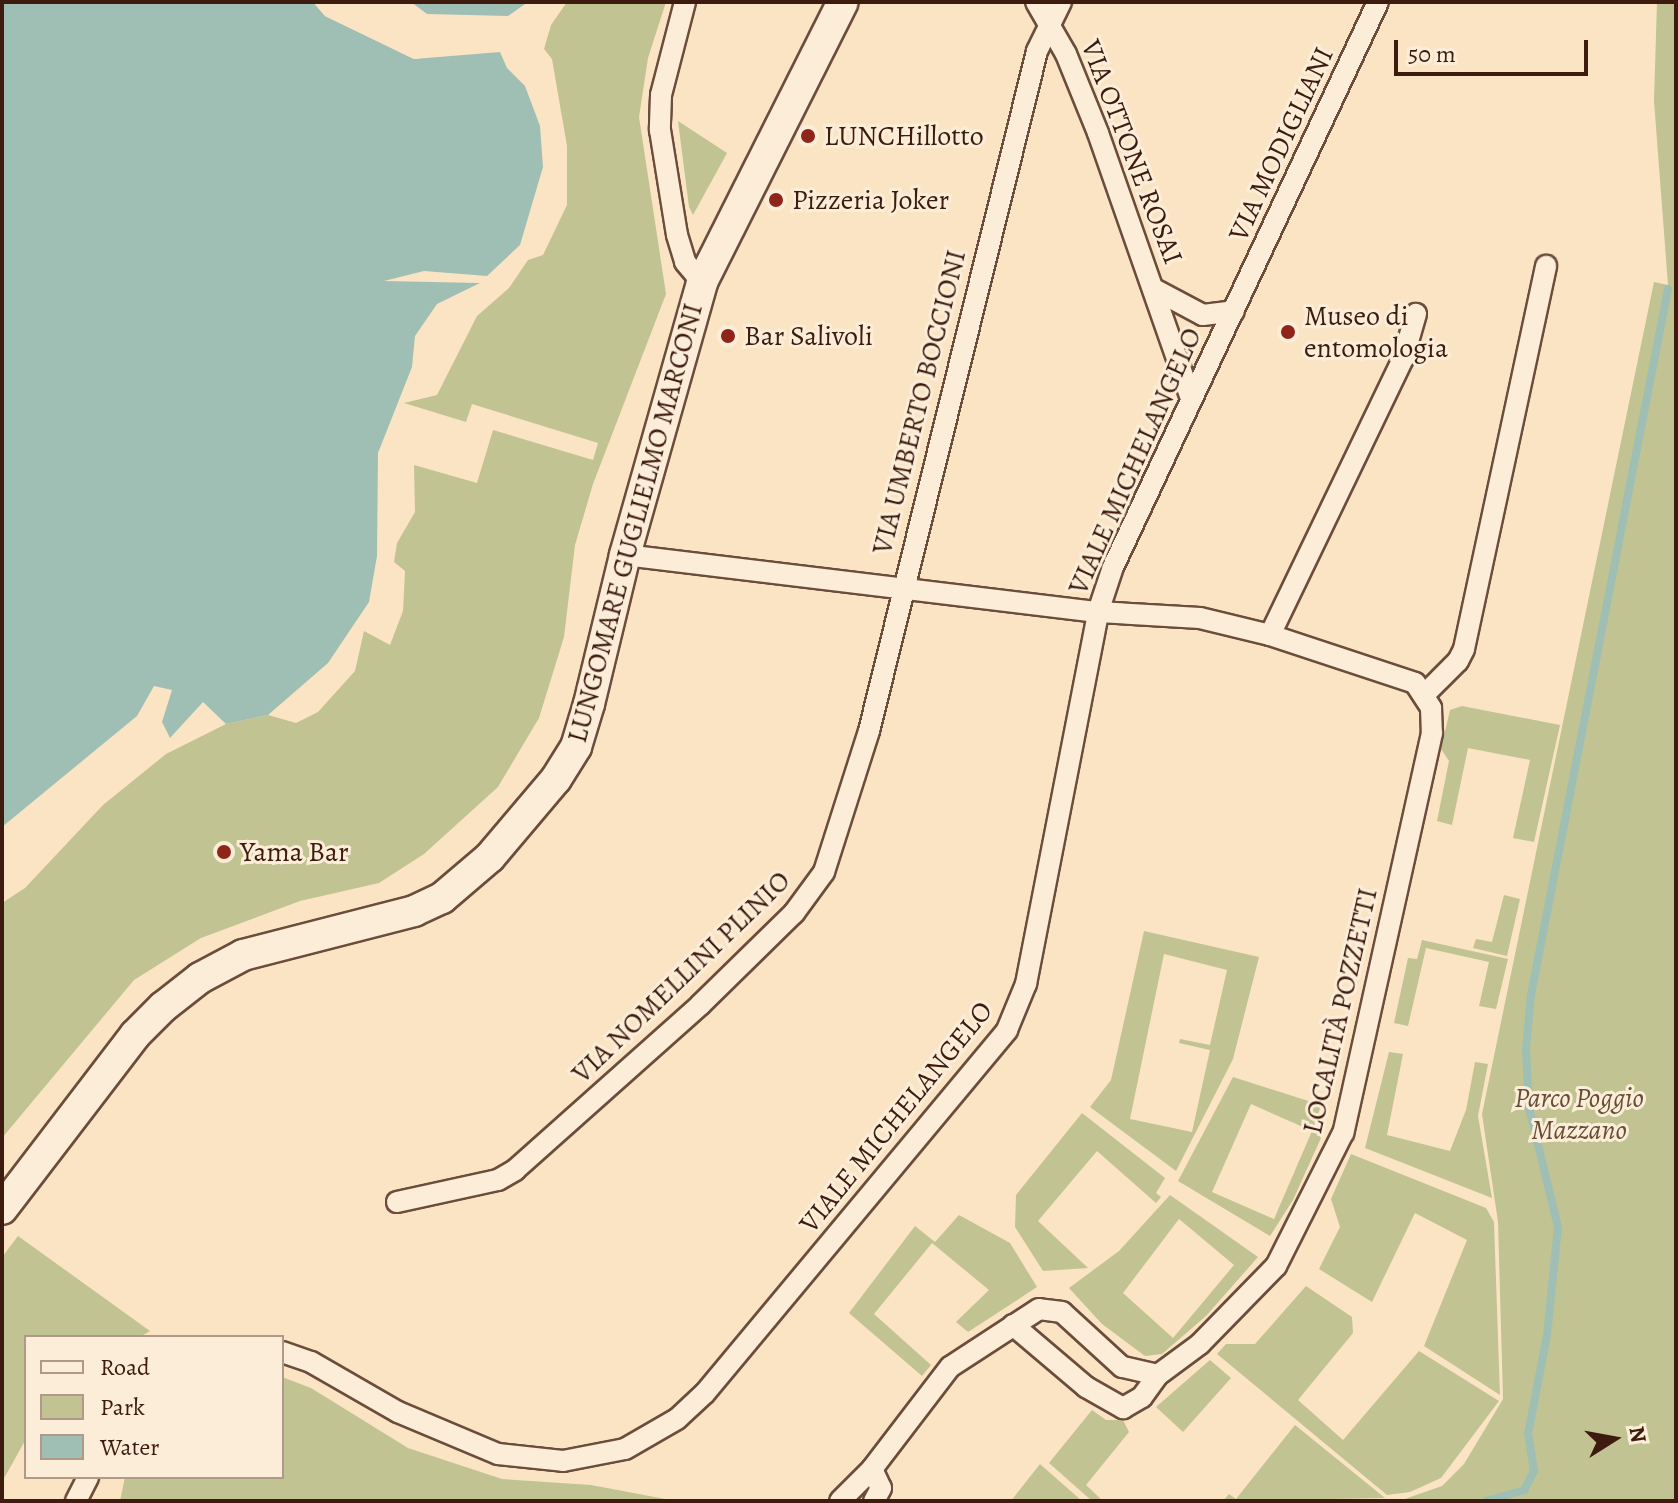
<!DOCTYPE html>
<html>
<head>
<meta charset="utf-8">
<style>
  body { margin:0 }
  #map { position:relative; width:1678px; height:1503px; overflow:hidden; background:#fbe4c4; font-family:Alegreya,serif }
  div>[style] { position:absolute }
  .green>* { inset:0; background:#c1c392 }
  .water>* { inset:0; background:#9fbfb4 }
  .pier>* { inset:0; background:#fbe4c4 }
  .stream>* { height:8px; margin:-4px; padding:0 4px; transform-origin:4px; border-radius:4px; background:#9fbfb4 }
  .roads { filter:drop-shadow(2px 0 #6c4d3c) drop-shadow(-2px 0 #6c4d3c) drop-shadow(0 2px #6c4d3c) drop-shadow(0 -2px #6c4d3c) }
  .street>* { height:20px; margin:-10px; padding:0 10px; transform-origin:10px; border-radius:10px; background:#fcedd9 }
  .secondary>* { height:30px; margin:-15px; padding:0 15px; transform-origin:15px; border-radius:15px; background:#fcedd9 }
  .dots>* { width:22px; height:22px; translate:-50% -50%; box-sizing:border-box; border:4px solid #fcedd9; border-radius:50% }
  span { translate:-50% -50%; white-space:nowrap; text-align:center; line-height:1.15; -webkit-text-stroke:6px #fcedd9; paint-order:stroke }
  .poi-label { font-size:28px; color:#3d1b0e }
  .left { translate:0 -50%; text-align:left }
  .street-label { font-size:28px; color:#3d1b0e }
  .park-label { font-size:28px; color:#654d36; font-style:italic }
  .frame { position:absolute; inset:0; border:4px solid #3d1b0e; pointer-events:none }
  .legend { position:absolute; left:24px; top:1335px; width:260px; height:144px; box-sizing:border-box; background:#fcedd9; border:2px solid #b09988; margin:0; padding:10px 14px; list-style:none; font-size:24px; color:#3d1b0e }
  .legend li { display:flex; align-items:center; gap:16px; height:40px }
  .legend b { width:40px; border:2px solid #b09988 }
  .north { position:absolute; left:1574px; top:1399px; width:80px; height:80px; -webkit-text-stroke:6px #fcedd9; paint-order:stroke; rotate:79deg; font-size:22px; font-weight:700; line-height:32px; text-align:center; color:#3d1b0e }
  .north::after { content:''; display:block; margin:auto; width:28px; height:36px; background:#3d1b0e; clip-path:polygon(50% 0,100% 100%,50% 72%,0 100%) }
  .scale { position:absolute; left:1394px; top:40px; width:194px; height:36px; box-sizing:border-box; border:4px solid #3d1b0e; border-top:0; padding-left:10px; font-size:24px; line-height:28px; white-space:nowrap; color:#3d1b0e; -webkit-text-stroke:6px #fcedd9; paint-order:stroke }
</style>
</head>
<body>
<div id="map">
  <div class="green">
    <i style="clip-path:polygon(567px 2px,666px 2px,648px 58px,639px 117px,666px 294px,593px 484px,575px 545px,564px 637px,539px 718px,498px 787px,424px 854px,379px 883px,300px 901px,201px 938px,134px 980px,2px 1138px,2px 903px,25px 888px,103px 805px,166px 754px,226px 724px,268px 715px,296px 723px,318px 712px,355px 671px,364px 631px,390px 645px,403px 611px,405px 571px,394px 562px,397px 543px,415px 512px,414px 465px,477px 483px,493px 430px,593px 460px,598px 443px,472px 404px,466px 422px,404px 403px,437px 395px,477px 316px,509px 288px,528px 260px,543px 255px,567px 205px,567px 146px,552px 59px,544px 49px,551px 25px)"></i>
    <i style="clip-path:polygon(1657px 2px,1676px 2px,1676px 1501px,1399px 1501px,1442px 1486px,1464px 1464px,1503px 1399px,1498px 1222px,1482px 1114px,1654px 282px,1668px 285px,1654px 101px)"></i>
    <i style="clip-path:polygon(678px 121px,727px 153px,693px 215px,689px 207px)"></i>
    <i style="clip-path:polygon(1462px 706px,1560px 725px,1534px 842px,1513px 838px,1530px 760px,1468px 748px,1452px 825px,1437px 821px,1449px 761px,1441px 749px,1450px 710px)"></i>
    <i style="clip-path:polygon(1504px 895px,1520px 899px,1507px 956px,1473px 948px,1476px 939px,1492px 942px)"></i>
    <i style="clip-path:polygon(evenodd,1144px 931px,1259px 957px,1233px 1059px,1176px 1171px,1090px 1107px,1111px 1080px,1144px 931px,1164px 954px,1227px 970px,1210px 1045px,1180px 1039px,1179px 1043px,1210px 1050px,1192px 1132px,1130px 1119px,1164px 954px)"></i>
    <i style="clip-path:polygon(1422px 940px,1508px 959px,1496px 1009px,1479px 1006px,1489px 962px,1426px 948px,1408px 1026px,1394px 1023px,1408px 958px,1417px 959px)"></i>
    <i style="clip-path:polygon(1389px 1052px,1403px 1054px,1387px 1135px,1450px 1151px,1466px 1110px,1475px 1062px,1488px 1064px,1478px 1116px,1492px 1198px,1365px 1148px)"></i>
    <i style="clip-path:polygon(evenodd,1233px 1077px,1321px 1105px,1314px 1128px,1321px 1138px,1293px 1200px,1270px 1236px,1178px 1181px,1233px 1077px,1251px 1104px,1312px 1131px,1274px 1219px,1212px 1192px,1251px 1104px)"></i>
    <i style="clip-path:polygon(1082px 1113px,1165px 1178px,1156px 1193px,1161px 1197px,1156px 1203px,1097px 1151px,1038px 1221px,1088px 1268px,1043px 1271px,1015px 1227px,1016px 1195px)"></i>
    <i style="clip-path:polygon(1351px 1154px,1486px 1208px,1494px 1222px,1500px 1395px,1424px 1346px,1467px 1240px,1415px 1213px,1372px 1302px,1319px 1269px,1340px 1227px,1331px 1199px)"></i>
    <i style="clip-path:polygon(evenodd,1170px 1195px,1258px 1257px,1206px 1316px,1162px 1354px,1145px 1356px,1102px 1324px,1069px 1288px,1119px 1251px,1170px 1195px,1179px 1219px,1234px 1265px,1173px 1338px,1123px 1293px,1179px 1219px)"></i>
    <i style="clip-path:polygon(959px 1215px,1010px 1243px,1037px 1287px,968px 1332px,956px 1322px,989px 1290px,932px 1243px,874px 1314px,931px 1365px,922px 1376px,849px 1313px,915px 1226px,935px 1242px)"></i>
    <i style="clip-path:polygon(18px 1236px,150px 1331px,140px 1337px,26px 1337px,26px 1439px,2px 1482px,2px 1257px)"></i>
    <i style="clip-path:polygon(1306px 1286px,1352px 1317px,1353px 1333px,1298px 1400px,1343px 1440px,1419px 1351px,1499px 1401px,1441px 1478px,1410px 1492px,1387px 1495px,1217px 1354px,1226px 1344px,1255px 1344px)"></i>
    <i style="clip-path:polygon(1210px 1360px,1231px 1378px,1183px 1432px,1156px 1407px)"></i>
    <i style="clip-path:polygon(282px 1377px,311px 1388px,408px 1448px,502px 1479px,591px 1485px,676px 1501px,120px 1501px,125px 1477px,282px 1477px)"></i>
    <i style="clip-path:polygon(1092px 1410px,1106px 1420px,1123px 1420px,1129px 1432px,1086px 1485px,1103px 1501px,1092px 1501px,1049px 1463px)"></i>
    <i style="clip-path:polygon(1295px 1425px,1385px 1498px,1223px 1501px,1229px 1494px,1236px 1499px)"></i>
    <i style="clip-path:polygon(1040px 1464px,1082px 1501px,1011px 1501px)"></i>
  </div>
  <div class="water">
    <i style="clip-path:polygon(2px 2px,313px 2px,325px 16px,414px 59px,500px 52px,507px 68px,525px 86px,540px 126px,543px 167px,520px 245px,487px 276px,424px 271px,384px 281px,480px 283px,437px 304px,415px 336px,412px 367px,378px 453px,377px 556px,369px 602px,328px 663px,268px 715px,226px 724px,203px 702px,170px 738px,162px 722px,172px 690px,154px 686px,137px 716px,2px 827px)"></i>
    <i style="clip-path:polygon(411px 2px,528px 2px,508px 16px,427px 14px)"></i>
  </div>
  <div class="pier">
    <i style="clip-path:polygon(313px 2px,415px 55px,502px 48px,414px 59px,325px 16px)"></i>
  </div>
  <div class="stream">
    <i style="left:1486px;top:1501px;width:40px;rotate:-16deg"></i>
    <i style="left:1524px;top:1490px;width:21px;rotate:-62deg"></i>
    <i style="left:1534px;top:1471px;width:37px;rotate:-99deg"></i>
    <i style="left:1528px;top:1434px;width:101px;rotate:-79.1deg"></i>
    <i style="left:1547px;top:1335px;width:109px;rotate:-84.2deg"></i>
    <i style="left:1558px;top:1227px;width:123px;rotate:-103.6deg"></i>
    <i style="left:1529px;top:1107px;width:58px;rotate:-93deg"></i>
    <i style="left:1526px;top:1049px;width:54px;rotate:-84.7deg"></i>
    <i style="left:1531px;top:995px;width:719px;rotate:-79.02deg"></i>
  </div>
  <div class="roads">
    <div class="street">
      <i style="left:685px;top:2px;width:96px;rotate:104.5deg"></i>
      <i style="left:661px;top:95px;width:35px;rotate:92deg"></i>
      <i style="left:660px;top:130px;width:106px;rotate:80.8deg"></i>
      <i style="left:677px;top:235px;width:28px;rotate:73deg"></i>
      <i style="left:685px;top:262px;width:26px;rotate:50deg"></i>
      <i style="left:1036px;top:2px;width:60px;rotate:60deg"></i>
      <i style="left:1066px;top:54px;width:85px;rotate:67.9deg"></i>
      <i style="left:1098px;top:133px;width:278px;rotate:70.7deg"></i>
      <i style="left:1154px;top:289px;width:55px;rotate:28deg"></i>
      <i style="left:1203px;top:315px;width:31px;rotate:-7deg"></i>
      <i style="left:625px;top:555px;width:476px;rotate:6.9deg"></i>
      <i style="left:1098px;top:612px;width:102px;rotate:3.4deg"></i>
      <i style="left:1200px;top:618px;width:72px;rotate:13.7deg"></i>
      <i style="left:1270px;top:635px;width:153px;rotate:18.3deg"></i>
      <i style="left:1415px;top:683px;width:30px;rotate:57deg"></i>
      <i style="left:1431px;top:708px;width:25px;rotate:88deg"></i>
      <i style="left:1432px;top:733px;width:410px;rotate:102.5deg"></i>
      <i style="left:1343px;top:1133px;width:149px;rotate:116.7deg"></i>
      <i style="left:1276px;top:1266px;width:109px;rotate:134.3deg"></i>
      <i style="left:1200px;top:1344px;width:52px;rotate:143.6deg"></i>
      <i style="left:1158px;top:1375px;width:37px;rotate:-167deg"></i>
      <i style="left:1122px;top:1367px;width:81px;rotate:-137.5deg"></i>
      <i style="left:1062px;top:1312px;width:23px;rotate:-173deg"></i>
      <i style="left:1039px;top:1309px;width:106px;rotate:146.9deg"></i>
      <i style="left:950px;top:1367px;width:128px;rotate:127.4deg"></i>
      <i style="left:872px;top:1469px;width:45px;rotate:135deg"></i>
      <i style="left:1270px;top:635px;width:306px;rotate:-64.3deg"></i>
      <i style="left:1403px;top:359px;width:47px;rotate:-73.9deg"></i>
      <i style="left:1426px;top:693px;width:45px;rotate:-45deg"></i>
      <i style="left:1458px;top:661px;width:13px;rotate:-63deg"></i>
      <i style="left:1464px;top:649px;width:392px;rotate:-77.9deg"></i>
      <i style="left:397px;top:1202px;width:103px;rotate:-12.3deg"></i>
      <i style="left:498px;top:1180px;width:20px;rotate:-30deg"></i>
      <i style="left:515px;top:1170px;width:248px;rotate:-41.7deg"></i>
      <i style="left:700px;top:1005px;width:132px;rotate:-44.4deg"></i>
      <i style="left:794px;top:913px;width:51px;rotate:-53.8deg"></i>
      <i style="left:824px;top:872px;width:148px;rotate:-72.3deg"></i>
      <i style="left:869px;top:731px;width:700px;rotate:-76.12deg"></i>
      <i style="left:1037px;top:51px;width:55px;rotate:-63.9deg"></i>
      <i style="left:1013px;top:1325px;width:96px;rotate:40.3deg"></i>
      <i style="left:1086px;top:1387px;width:43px;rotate:29.6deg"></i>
      <i style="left:1123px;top:1408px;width:22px;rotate:-30deg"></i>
      <i style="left:1142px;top:1397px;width:27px;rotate:-54deg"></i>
      <i style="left:282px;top:1352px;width:31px;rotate:19deg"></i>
      <i style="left:311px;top:1362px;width:100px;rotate:29.9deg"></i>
      <i style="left:398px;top:1412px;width:108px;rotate:22.8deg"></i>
      <i style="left:498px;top:1454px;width:65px;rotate:6.1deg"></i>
      <i style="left:563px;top:1461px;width:63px;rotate:-11deg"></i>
      <i style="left:625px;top:1449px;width:60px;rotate:-30deg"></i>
      <i style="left:677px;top:1419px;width:38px;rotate:-43deg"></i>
      <i style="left:705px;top:1393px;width:472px;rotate:-50.2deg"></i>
      <i style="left:1007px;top:1030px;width:50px;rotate:-67.6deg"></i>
      <i style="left:1026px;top:984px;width:379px;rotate:-79deg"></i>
      <i style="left:1098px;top:612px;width:47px;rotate:-71.6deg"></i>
      <i style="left:1113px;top:567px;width:624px;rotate:-64.87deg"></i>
      <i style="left:872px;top:1469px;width:21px;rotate:65deg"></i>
      <i style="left:881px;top:1488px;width:15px;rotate:118deg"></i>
      <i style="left:76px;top:1501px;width:27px;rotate:-63deg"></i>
    </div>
    <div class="secondary">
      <i style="left:2px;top:1209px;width:219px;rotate:-52.6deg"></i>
      <i style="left:135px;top:1035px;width:40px;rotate:-45deg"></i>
      <i style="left:163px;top:1007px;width:47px;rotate:-38.1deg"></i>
      <i style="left:200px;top:978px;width:49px;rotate:-28.1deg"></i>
      <i style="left:243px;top:955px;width:177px;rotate:-14.4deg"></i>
      <i style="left:414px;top:911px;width:31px;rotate:-25deg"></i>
      <i style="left:442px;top:898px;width:63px;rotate:-40.5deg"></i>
      <i style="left:490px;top:857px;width:102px;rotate:-49.8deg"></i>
      <i style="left:556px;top:779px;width:38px;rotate:-58deg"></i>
      <i style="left:576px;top:747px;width:45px;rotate:-73.2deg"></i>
      <i style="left:589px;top:704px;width:153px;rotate:-76.4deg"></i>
      <i style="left:625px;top:555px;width:284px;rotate:-74.2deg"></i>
      <i style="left:702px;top:282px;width:313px;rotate:-63.3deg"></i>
    </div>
  </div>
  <div class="dots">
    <i style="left:808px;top:136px;background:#8f2418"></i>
    <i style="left:776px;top:200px;background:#8f2418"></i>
    <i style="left:1288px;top:332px;background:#8f2418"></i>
    <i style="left:728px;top:336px;background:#8f2418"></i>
    <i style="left:224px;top:852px;background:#8f2418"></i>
  </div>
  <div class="poi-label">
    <span class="left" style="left:824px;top:136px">LUNCHillotto</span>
    <span class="left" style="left:792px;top:200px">Pizzeria Joker</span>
    <span class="left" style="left:1304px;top:332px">Museo di<br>entomologia</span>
    <span class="left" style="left:744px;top:336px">Bar Salivoli</span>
    <span class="left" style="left:240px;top:852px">Yama Bar</span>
  </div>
  <div class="street-label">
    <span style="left:1281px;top:144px;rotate:-65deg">VIA MODIGLIANI</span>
    <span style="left:1132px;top:152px;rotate:69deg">VIA OTTONE ROSAI</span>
    <span style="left:919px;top:402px;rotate:-76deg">VIA UMBERTO BOCCIONI</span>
    <span style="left:1135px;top:461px;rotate:-66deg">VIALE MICHELANGELO</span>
    <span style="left:635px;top:523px;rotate:-75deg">LUNGOMARE GUGLIELMO MARCONI</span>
    <span style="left:681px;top:977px;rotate:-44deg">VIA NOMELLINI PLINIO</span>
    <span style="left:1340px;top:1011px;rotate:-77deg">LOCALITÀ POZZETTI</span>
    <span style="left:896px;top:1117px;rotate:-51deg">VIALE MICHELANGELO</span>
  </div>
  <div class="park-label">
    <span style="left:1579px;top:1114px">Parco Poggio<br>Mazzano</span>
  </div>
  <div class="frame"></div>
  <ul class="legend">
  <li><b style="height:10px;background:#fcedd9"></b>Road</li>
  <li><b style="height:22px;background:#c1c392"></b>Park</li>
  <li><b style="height:22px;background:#9fbfb4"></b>Water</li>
  </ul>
  <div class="north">N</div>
  <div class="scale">50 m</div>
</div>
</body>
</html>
